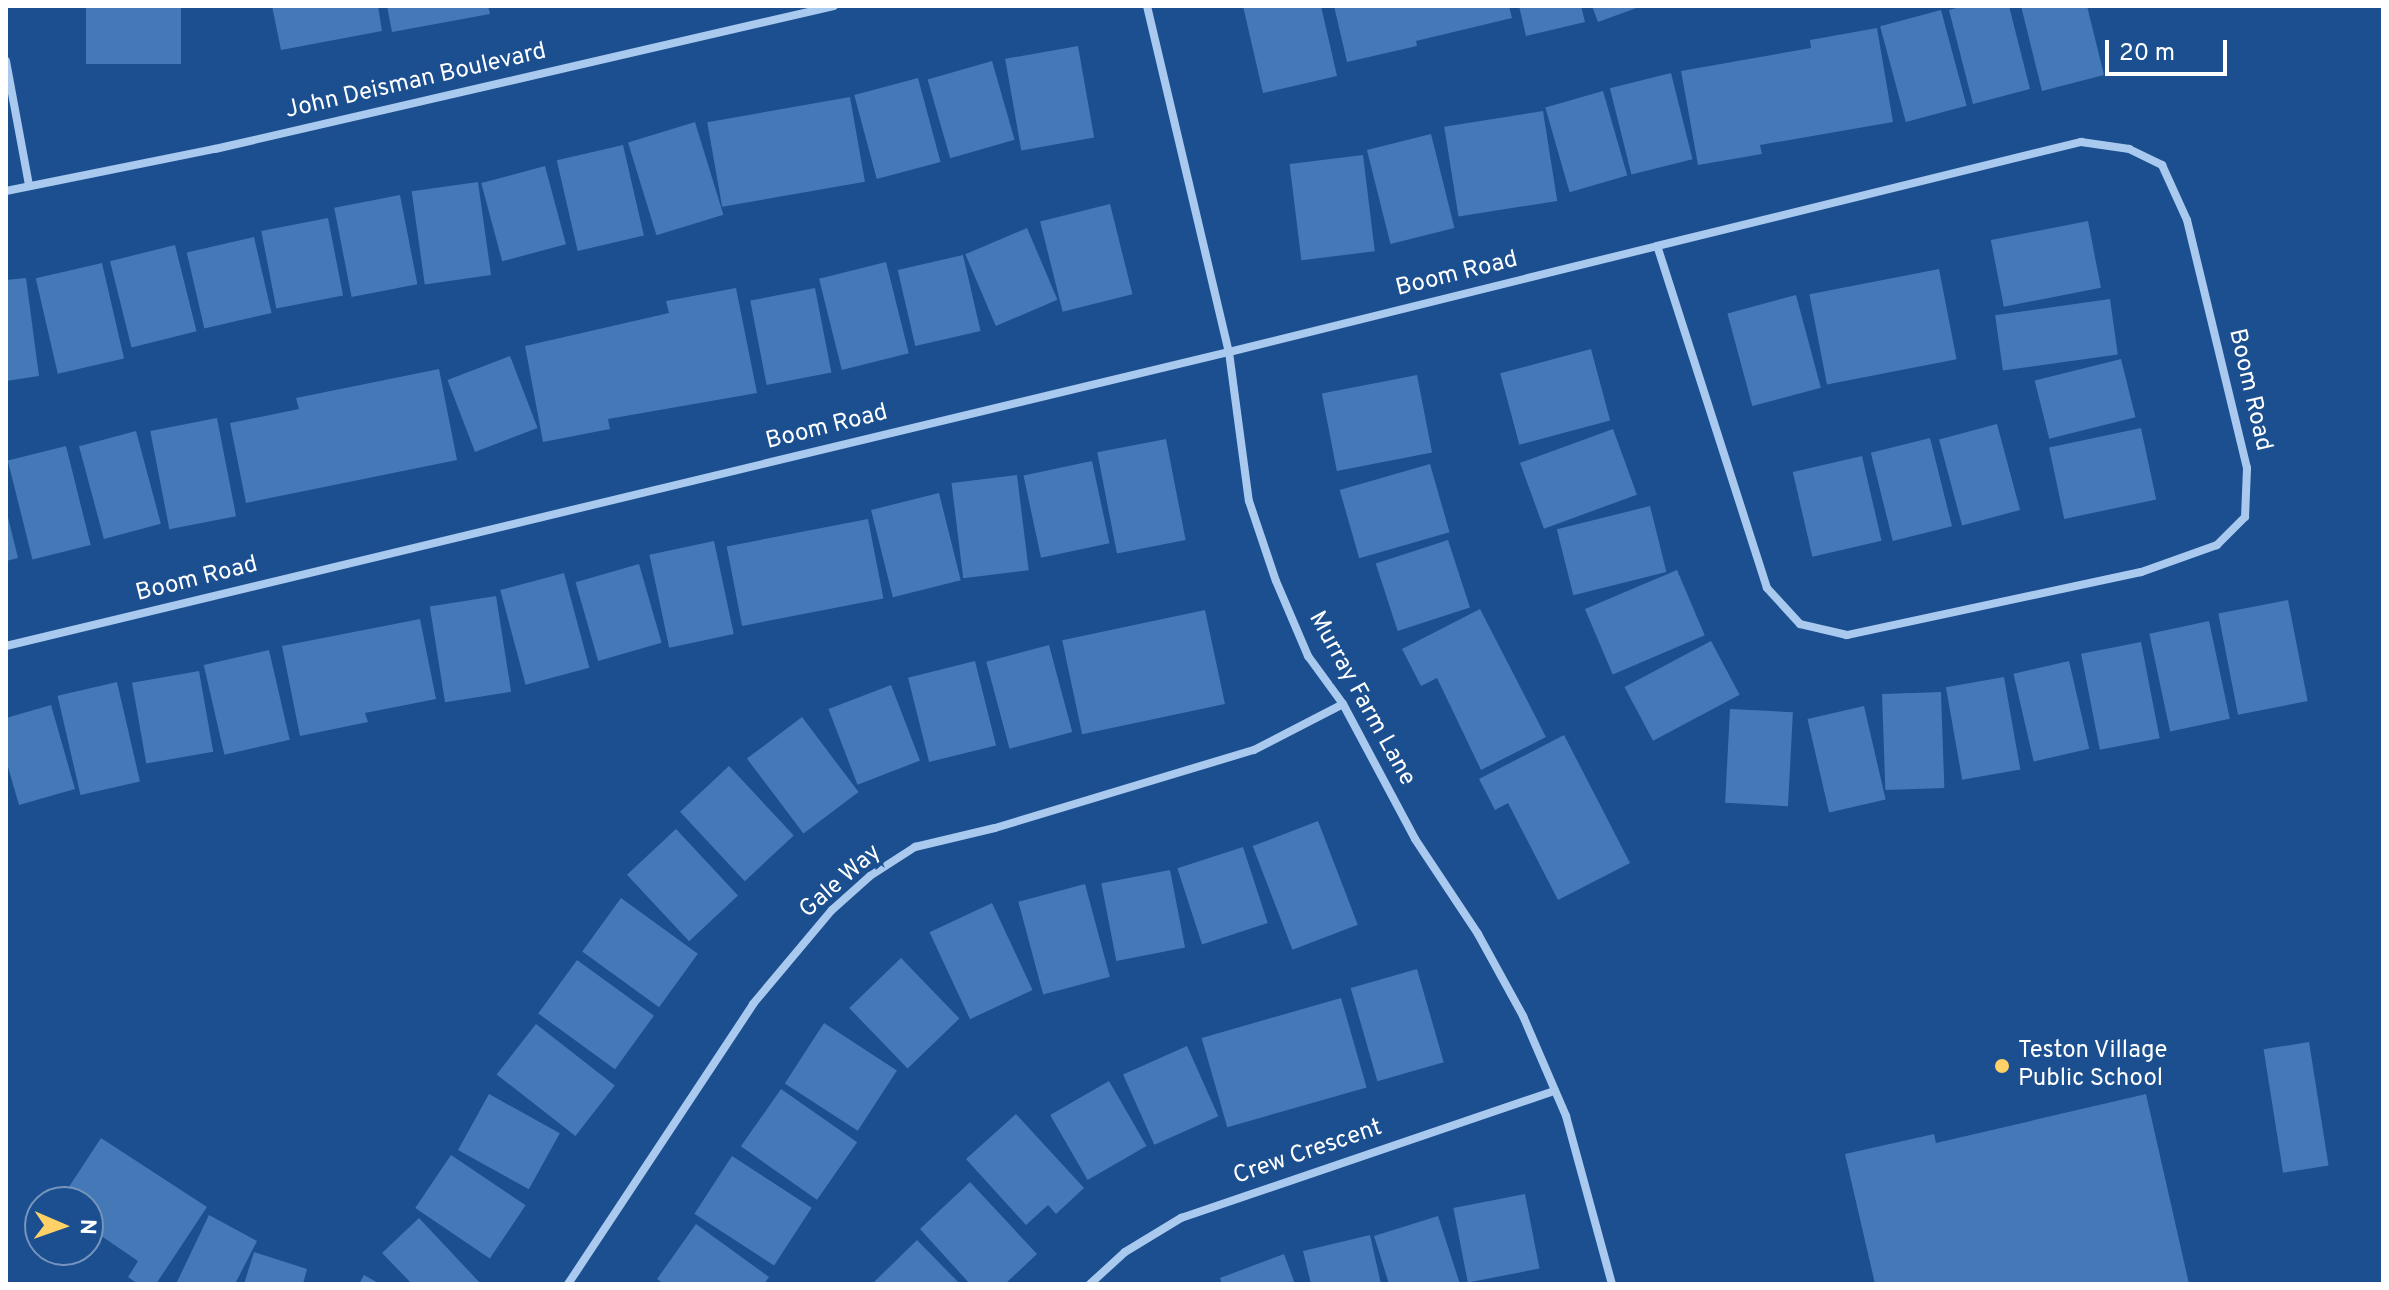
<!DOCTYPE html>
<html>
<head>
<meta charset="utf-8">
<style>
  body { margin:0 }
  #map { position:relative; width:2389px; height:1290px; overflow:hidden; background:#1b4f8f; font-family:Overpass,sans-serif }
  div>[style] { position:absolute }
  .building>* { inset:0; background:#4478b7; transform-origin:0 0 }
  .street>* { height:8px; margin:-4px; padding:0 4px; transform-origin:4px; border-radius:4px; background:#a9c9ee }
  .dots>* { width:22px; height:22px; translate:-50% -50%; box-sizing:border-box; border:4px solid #1b4f8f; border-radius:50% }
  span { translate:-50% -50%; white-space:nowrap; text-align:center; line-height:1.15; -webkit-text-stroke:8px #1b4f8f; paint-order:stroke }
  .street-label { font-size:24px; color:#fff }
  .poi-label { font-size:24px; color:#fff }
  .left { translate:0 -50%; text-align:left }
  .frame { position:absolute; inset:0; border:8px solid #fff; pointer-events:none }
  .north { position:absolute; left:24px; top:1186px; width:80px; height:80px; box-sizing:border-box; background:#1b4f8f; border:2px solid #7695bc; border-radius:50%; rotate:92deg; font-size:22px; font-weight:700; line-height:32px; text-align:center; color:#fff }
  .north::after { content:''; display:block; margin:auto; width:28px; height:36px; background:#ffd166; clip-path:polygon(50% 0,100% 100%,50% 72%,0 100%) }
  .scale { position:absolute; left:2105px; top:40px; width:122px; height:36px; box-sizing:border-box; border:4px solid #fff; border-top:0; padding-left:10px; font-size:24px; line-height:28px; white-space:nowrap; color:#fff; -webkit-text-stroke:6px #1b4f8f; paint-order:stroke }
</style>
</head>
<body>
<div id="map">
  <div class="building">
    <i style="left:86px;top:6px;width:95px;height:58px"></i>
    <i style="clip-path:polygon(272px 6px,378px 6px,382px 31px,281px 50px)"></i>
    <i style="clip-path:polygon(387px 6px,488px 6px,490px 14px,392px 32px)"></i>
    <i style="clip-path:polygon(1243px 6px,1321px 6px,1337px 76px,1263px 93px)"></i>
    <i style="clip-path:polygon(1334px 6px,1509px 6px,1512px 18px,1416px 41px,1417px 46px,1347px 62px)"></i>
    <i style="clip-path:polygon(1519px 6px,1581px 6px,1585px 22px,1526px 36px)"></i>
    <i style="clip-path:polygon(1592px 6px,1642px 6px,1598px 22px)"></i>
    <i style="clip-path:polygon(1963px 6px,2009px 6px,2030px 89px,1973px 104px,1949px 10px)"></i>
    <i style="clip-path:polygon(2021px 6px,2087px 6px,2104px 75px,2042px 91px)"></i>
    <i style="left:1941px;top:10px;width:99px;height:63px;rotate:75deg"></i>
    <i style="clip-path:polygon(1877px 28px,1893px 122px,1760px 145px,1762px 154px,1698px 165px,1681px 71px,1811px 48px,1810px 40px)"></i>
    <i style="left:1078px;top:46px;width:93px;height:74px;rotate:80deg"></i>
    <i style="left:992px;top:61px;width:82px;height:67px;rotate:74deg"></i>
    <i style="left:1671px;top:73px;width:89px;height:63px;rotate:76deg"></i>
    <i style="left:918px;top:78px;width:87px;height:66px;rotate:75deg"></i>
    <i style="left:1603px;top:91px;width:88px;height:60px;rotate:74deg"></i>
    <i style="left:850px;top:97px;width:86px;height:145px;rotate:80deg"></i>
    <i style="left:1543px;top:111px;width:91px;height:100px;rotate:81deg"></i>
    <i style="left:695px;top:122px;width:97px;height:70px;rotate:73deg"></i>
    <i style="left:1431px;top:134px;width:97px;height:66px;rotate:76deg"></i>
    <i style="left:623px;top:145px;width:93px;height:68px;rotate:77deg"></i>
    <i style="left:1363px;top:155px;width:97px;height:74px;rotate:83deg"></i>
    <i style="left:545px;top:166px;width:81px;height:66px;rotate:75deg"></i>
    <i style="left:478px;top:182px;width:94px;height:67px;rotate:82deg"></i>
    <i style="left:400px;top:195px;width:91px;height:67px;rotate:79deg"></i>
    <i style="left:1110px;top:204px;width:93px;height:72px;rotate:76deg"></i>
    <i style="left:328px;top:218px;width:79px;height:68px;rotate:79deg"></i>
    <i style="left:2088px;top:221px;width:68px;height:99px;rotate:79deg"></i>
    <i style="left:1027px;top:228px;width:78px;height:67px;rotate:67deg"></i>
    <i style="left:254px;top:237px;width:78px;height:69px;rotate:77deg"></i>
    <i style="left:175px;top:245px;width:89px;height:67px;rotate:76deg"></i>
    <i style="left:963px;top:255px;width:78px;height:67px;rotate:77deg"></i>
    <i style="left:886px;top:262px;width:94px;height:69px;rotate:76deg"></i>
    <i style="left:102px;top:263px;width:98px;height:68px;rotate:77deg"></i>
    <i style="left:1939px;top:269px;width:92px;height:132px;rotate:79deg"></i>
    <i style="clip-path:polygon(26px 278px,39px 376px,6px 381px,6px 280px)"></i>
    <i style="clip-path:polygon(736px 288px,757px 393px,608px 419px,610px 429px,543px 442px,525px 346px,669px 313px,666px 301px)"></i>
    <i style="left:815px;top:288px;width:86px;height:66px;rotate:79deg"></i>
    <i style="left:1796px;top:295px;width:96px;height:71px;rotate:75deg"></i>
    <i style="left:2110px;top:299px;width:56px;height:116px;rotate:82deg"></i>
    <i style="left:1591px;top:349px;width:74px;height:94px;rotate:75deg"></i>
    <i style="left:510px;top:356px;width:77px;height:67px;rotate:69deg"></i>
    <i style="left:2121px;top:359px;width:60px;height:89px;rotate:76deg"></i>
    <i style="clip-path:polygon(439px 369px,457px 460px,246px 503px,230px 423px,299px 409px,296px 398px)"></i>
    <i style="left:1417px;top:375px;width:79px;height:97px;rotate:79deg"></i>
    <i style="left:217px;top:418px;width:100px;height:68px;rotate:79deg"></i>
    <i style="left:1997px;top:424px;width:89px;height:60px;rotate:75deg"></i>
    <i style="left:2141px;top:428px;width:73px;height:94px;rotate:78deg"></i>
    <i style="left:1613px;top:429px;width:70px;height:99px;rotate:70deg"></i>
    <i style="left:136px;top:431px;width:96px;height:59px;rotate:75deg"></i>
    <i style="left:1930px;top:438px;width:91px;height:61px;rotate:76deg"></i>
    <i style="left:1166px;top:439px;width:103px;height:70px;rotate:79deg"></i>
    <i style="left:66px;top:446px;width:102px;height:60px;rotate:76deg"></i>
    <i style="left:1862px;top:456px;width:87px;height:71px;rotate:77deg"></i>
    <i style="left:1092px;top:461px;width:84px;height:70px;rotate:78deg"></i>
    <i style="left:1430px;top:464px;width:71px;height:94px;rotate:74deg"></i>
    <i style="left:1017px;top:475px;width:96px;height:66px;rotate:83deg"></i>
    <i style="left:939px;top:493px;width:90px;height:70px;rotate:76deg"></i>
    <i style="left:1650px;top:506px;width:68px;height:96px;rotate:76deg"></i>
    <i style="clip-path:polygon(6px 509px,18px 558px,6px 561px)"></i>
    <i style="left:868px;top:519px;width:81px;height:144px;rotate:79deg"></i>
    <i style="left:1448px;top:540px;width:71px;height:76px;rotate:72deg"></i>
    <i style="left:714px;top:541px;width:95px;height:66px;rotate:78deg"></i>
    <i style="left:639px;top:564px;width:82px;height:66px;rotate:74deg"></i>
    <i style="left:1677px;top:570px;width:71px;height:100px;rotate:67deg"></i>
    <i style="left:564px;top:573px;width:98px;height:66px;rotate:75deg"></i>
    <i style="left:496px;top:596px;width:97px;height:67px;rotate:81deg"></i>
    <i style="left:2288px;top:600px;width:103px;height:71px;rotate:79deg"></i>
    <i style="clip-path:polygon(1480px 609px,1546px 737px,1481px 770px,1437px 678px,1421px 686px,1402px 649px)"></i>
    <i style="left:1205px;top:610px;width:96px;height:146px;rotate:78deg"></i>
    <i style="clip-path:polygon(420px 619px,436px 699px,365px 713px,368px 722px,300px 736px,282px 646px)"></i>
    <i style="left:2209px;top:621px;width:100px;height:61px;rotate:78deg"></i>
    <i style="left:1711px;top:641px;width:61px;height:98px;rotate:62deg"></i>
    <i style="left:2141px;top:642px;width:98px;height:61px;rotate:79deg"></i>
    <i style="left:1049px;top:645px;width:90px;height:65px;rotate:75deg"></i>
    <i style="left:269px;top:650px;width:92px;height:67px;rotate:77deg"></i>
    <i style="left:975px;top:661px;width:87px;height:69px;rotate:76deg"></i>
    <i style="left:2069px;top:661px;width:90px;height:57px;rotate:77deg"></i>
    <i style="left:199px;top:671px;width:82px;height:68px;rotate:80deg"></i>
    <i style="left:2004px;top:677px;width:94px;height:59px;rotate:80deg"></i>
    <i style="left:117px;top:682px;width:102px;height:61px;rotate:77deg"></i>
    <i style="left:891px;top:685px;width:81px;height:67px;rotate:69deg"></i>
    <i style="left:1941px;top:692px;width:96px;height:59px;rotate:88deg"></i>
    <i style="clip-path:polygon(51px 705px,75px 789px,19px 805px,6px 760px,6px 718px)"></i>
    <i style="left:1864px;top:706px;width:96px;height:58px;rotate:77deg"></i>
    <i style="left:1730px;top:709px;width:63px;height:94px;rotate:3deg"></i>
    <i style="left:802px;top:717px;width:94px;height:69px;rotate:53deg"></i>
    <i style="clip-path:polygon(1564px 735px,1630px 863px,1558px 900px,1508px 803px,1495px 810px,1479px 779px)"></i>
    <i style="left:729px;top:766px;width:95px;height:67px;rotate:47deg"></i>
    <i style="left:1318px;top:821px;width:111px;height:70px;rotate:69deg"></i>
    <i style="left:676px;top:829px;width:91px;height:67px;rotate:47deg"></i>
    <i style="left:1243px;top:847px;width:80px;height:69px;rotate:72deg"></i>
    <i style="left:1170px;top:870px;width:79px;height:70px;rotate:79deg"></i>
    <i style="left:1085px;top:884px;width:96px;height:69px;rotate:75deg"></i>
    <i style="left:621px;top:898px;width:95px;height:66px;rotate:36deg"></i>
    <i style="left:992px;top:903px;width:96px;height:69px;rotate:65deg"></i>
    <i style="left:901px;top:958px;width:84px;height:72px;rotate:46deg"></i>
    <i style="left:577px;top:960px;width:95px;height:66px;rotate:36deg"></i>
    <i style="left:1417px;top:969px;width:97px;height:69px;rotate:74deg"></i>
    <i style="left:1341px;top:998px;width:93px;height:145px;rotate:74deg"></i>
    <i style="left:824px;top:1023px;width:87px;height:72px;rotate:33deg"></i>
    <i style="left:536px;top:1024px;width:100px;height:64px;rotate:38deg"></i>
    <i style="left:2309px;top:1042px;width:125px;height:46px;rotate:81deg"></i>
    <i style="left:1187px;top:1046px;width:77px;height:70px;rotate:66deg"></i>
    <i style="left:1109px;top:1081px;width:75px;height:68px;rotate:60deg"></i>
    <i style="left:781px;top:1089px;width:93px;height:70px;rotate:35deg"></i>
    <i style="left:489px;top:1094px;width:81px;height:64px;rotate:29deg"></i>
    <i style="clip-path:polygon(2146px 1094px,2189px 1284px,1875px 1284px,1845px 1154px,1934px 1134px,1936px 1143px)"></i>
    <i style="clip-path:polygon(1016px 1114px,1084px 1188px,1056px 1214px,1048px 1205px,1026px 1225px,966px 1159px)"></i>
    <i style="clip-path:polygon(101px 1138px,207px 1207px,156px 1284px,138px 1284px,128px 1277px,138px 1261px,88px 1227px,88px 1202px,59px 1202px)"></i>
    <i style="left:451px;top:1155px;width:90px;height:64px;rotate:34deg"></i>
    <i style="left:732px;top:1156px;width:95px;height:69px;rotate:33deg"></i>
    <i style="clip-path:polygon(970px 1182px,1037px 1254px,1005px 1284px,970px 1284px,920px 1229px)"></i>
    <i style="left:1525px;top:1194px;width:76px;height:73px;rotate:79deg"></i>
    <i style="clip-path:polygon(209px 1215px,257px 1241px,235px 1284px,176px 1284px)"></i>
    <i style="clip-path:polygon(1438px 1216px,1460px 1284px,1389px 1284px,1374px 1236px)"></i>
    <i style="clip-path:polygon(419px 1218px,481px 1284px,412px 1284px,382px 1253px)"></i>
    <i style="clip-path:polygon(696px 1224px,769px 1277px,764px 1284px,664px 1284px,657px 1279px)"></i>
    <i style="clip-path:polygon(1370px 1235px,1381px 1284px,1311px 1284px,1303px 1251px)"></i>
    <i style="clip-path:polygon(917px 1240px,960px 1284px,872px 1284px)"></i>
    <i style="clip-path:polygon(254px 1252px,307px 1269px,303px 1284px,244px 1284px)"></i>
    <i style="clip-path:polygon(1284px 1254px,1295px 1284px,1222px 1284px,1220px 1278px)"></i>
    <i style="clip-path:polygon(364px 1275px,380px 1284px,359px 1284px)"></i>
  </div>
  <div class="street">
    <i style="left:1147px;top:6px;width:356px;rotate:76.7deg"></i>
    <i style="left:1229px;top:352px;width:150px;rotate:82.4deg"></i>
    <i style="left:1249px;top:501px;width:84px;rotate:71.4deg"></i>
    <i style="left:1276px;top:581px;width:82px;rotate:66.9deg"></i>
    <i style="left:1308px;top:656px;width:59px;rotate:53.9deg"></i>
    <i style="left:1343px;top:704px;width:153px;rotate:61.9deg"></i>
    <i style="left:1415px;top:839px;width:114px;rotate:56.4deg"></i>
    <i style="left:1478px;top:934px;width:94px;rotate:61.2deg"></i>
    <i style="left:1523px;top:1016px;width:109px;rotate:66.7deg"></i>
    <i style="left:1566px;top:1116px;width:174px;rotate:74.7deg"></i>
    <i style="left:6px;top:61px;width:126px;rotate:79.5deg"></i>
    <i style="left:6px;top:191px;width:213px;rotate:-11.4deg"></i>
    <i style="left:215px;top:149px;width:635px;rotate:-13.01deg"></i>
    <i style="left:6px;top:646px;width:1258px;rotate:-13.52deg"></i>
    <i style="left:1229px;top:352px;width:441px;rotate:-13.9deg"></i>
    <i style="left:1657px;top:246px;width:437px;rotate:-13.8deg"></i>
    <i style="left:2081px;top:142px;width:49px;rotate:8.3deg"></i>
    <i style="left:2129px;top:149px;width:37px;rotate:26deg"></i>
    <i style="left:2162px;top:165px;width:60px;rotate:65.6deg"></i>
    <i style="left:2187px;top:220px;width:255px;rotate:76.4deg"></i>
    <i style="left:2247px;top:468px;width:49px;rotate:92.3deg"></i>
    <i style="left:2245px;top:517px;width:40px;rotate:135deg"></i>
    <i style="left:2217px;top:545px;width:81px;rotate:160.4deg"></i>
    <i style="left:2141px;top:572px;width:301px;rotate:167.9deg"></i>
    <i style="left:1847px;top:635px;width:48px;rotate:-166.8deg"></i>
    <i style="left:1800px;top:624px;width:49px;rotate:-132.5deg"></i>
    <i style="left:1767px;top:588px;width:359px;rotate:-107.8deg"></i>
    <i style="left:568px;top:1284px;width:336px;rotate:-56.5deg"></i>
    <i style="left:753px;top:1004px;width:123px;rotate:-50deg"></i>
    <i style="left:832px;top:910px;width:51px;rotate:-41.8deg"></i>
    <i style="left:870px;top:876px;width:54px;rotate:-32.8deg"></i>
    <i style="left:915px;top:847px;width:82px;rotate:-13.4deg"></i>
    <i style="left:995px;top:828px;width:270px;rotate:-16.8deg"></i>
    <i style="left:1254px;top:750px;width:100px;rotate:-27.3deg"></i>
    <i style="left:1090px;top:1284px;width:47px;rotate:-42.4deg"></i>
    <i style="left:1125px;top:1252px;width:66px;rotate:-31.3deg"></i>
    <i style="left:1181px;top:1218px;width:395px;rotate:-18.8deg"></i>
  </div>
  <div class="dots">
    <i style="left:2002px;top:1066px;background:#ffd166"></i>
  </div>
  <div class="street-label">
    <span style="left:416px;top:82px;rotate:-13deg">John Deisman Boulevard</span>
    <span style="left:1457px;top:275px;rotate:-14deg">Boom Road</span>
    <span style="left:2249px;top:390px;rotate:77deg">Boom Road</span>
    <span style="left:827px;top:428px;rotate:-14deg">Boom Road</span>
    <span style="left:197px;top:580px;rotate:-14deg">Boom Road</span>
    <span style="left:1361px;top:699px;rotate:61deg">Murray Farm Lane</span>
    <span style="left:841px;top:882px;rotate:-41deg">Gale Way</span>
    <span style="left:1308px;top:1153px;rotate:-19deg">Crew Crescent</span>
  </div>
  <div class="poi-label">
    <span class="left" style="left:2018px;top:1066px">Teston Village<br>Public School</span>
  </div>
  <div class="frame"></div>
  <div class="north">N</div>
  <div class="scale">20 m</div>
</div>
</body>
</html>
